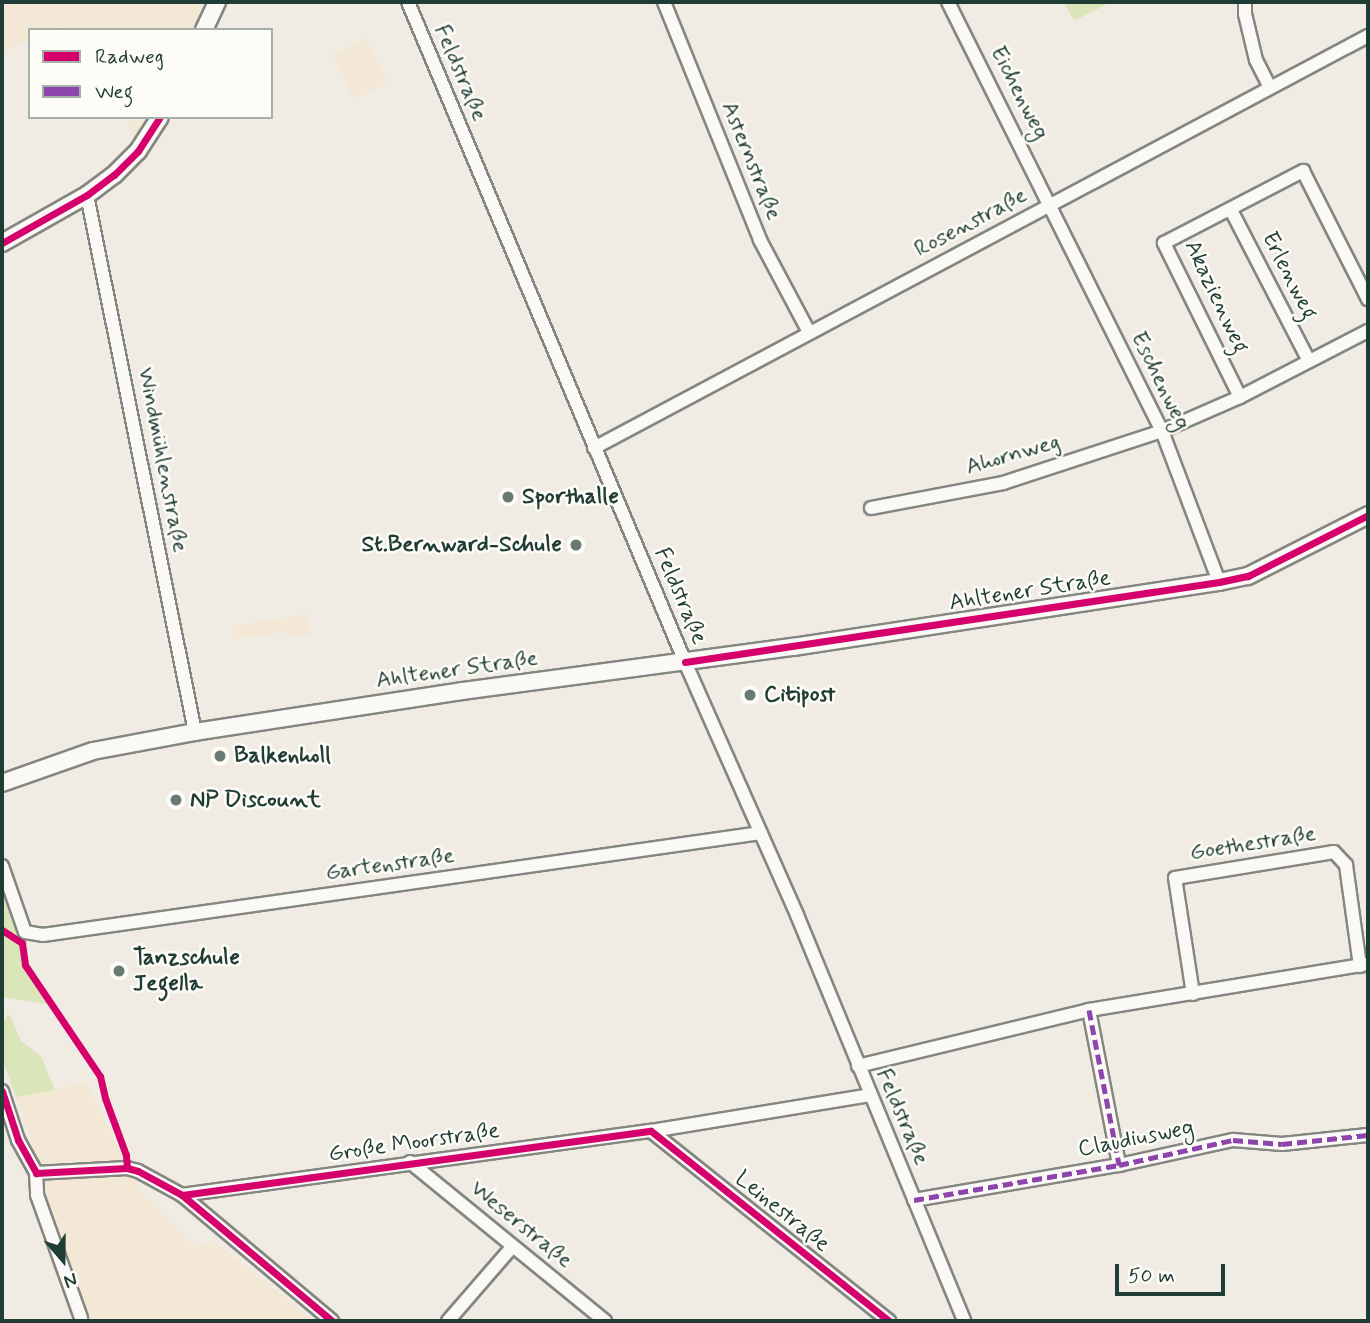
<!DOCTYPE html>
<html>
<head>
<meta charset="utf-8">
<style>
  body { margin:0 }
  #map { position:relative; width:1370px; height:1323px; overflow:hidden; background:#f1ece3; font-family:Mynerve,sans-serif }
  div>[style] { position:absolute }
  .built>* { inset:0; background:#f2e8d5; transform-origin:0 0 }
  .green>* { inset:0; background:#dae6ba }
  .roads { filter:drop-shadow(2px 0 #838681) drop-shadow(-2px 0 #838681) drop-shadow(0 2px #838681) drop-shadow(0 -2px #838681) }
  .street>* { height:12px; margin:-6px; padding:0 6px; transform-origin:6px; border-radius:6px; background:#faf9f6 }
  .secondary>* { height:16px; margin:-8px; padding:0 8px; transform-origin:8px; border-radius:8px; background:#faf9f6 }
  .quiet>* { height:5px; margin-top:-2.5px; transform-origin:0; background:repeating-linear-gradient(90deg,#8e44ad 0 10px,transparent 0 15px) }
  .cycleway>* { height:7px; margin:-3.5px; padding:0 3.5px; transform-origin:3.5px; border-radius:3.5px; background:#d6006c }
  .dots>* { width:19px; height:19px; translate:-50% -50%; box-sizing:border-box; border:4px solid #fdfcf7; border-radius:50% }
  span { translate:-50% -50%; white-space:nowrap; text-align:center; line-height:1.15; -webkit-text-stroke:5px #fdfcf7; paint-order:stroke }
  .street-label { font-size:23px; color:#1f3d34 }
  .poi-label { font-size:23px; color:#1f3d34; font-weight:700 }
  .left { translate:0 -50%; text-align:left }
  .right { translate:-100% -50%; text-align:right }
  .frame { position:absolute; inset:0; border:4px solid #1f3d34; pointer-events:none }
  .legend { position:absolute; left:28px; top:28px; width:245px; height:91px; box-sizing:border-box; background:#fdfcf7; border:2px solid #a4b0a9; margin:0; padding:9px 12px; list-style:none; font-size:21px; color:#1f3d34 }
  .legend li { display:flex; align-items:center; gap:14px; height:35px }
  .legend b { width:35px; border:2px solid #a4b0a9 }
  .north { position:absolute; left:28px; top:1225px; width:70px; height:70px; -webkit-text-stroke:5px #fdfcf7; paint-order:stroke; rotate:160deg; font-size:19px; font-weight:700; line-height:28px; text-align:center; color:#1f3d34 }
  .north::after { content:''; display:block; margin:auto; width:24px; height:32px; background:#1f3d34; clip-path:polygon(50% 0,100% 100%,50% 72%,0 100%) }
  .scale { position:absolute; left:1115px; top:1264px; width:110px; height:32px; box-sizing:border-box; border:4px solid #1f3d34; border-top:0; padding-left:9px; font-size:21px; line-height:24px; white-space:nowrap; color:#1f3d34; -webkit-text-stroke:5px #fdfcf7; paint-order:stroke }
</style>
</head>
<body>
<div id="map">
  <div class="built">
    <i style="clip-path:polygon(2px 2px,204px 2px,192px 30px,63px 30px,60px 26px,51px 30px,30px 30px,30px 39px,3px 51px)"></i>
    <i style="left:367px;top:38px;width:49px;height:39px;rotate:64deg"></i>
    <i style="clip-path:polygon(126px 117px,148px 117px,136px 141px)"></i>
    <i style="clip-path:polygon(306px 614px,310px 635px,288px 638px,286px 631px,233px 640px,232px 626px)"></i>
    <i style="clip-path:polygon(86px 1083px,139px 1188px,196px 1249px,213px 1240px,314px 1321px,72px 1321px,52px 1264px,34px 1150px,16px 1097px)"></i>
  </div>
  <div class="green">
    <i style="clip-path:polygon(1064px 2px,1111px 2px,1074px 21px)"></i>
    <i style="clip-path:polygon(2px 892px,11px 920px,24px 937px,28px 964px,53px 1005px,2px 997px)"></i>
    <i style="clip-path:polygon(7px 1015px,10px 1015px,21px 1041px,41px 1056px,55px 1090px,16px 1097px,2px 1059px,2px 1029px)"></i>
  </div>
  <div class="roads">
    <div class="street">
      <i style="left:408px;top:2px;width:716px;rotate:67.23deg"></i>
      <i style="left:685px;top:662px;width:277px;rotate:66.1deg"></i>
      <i style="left:797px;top:915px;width:439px;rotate:67.6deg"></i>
      <i style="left:664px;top:2px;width:257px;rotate:68deg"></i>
      <i style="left:760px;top:240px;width:104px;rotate:62deg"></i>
      <i style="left:948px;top:2px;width:479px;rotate:63.5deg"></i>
      <i style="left:1162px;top:431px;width:161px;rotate:69.3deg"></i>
      <i style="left:1245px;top:2px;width:12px;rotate:90deg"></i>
      <i style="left:1245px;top:14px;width:47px;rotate:76.6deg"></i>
      <i style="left:1256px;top:60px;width:30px;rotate:63deg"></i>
      <i style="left:87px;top:195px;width:548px;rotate:78.63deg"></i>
      <i style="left:1231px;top:210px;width:170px;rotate:62.7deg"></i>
      <i style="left:1240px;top:397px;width:172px;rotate:-116.3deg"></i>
      <i style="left:1164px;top:243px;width:157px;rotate:-27.4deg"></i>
      <i style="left:1303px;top:171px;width:144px;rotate:63.1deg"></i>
      <i style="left:594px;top:448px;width:877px;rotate:-28.03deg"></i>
      <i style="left:871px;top:508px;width:134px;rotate:-10.7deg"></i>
      <i style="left:1003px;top:483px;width:167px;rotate:-18.1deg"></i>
      <i style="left:1162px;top:431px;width:85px;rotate:-23.6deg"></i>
      <i style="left:1240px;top:397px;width:144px;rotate:-27.3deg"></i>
      <i style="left:2px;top:866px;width:70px;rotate:70.8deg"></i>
      <i style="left:25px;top:932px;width:18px;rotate:9deg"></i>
      <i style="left:43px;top:935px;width:725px;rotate:-8.09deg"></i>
      <i style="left:1193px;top:994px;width:117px;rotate:-98.8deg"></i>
      <i style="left:1175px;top:878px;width:161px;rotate:-9.3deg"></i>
      <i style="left:1334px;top:852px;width:18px;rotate:47deg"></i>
      <i style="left:1346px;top:865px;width:102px;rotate:82.1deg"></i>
      <i style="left:1089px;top:1010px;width:158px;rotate:79deg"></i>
      <i style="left:858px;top:1066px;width:238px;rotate:-13.6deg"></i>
      <i style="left:1089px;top:1010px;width:283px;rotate:-9.4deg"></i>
      <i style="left:2px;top:1091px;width:52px;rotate:71.9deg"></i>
      <i style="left:18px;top:1140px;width:38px;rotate:61deg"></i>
      <i style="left:36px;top:1173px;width:22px;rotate:87deg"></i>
      <i style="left:37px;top:1195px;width:131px;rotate:70.3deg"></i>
      <i style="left:651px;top:1131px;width:305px;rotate:38.6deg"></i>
      <i style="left:410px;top:1162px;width:252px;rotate:39.2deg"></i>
      <i style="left:36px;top:1173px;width:91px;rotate:-3.1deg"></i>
      <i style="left:127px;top:1168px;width:11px;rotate:15deg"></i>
      <i style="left:138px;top:1171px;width:50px;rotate:28.6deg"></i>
      <i style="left:182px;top:1195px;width:196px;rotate:40deg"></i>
      <i style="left:182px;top:1195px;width:473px;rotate:-7.8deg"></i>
      <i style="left:651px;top:1131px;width:222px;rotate:-9.3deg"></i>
      <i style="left:914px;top:1200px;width:208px;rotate:-9.7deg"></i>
      <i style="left:1119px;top:1165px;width:117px;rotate:-12.4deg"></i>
      <i style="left:1233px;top:1140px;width:49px;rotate:4.7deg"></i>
      <i style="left:1282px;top:1144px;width:86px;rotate:-6deg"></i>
      <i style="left:448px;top:1321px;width:99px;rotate:-49.1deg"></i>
    </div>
    <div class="secondary">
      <i style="left:204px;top:30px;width:31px;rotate:-65deg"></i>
      <i style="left:2px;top:243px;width:98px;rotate:-29.5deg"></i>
      <i style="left:87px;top:195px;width:34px;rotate:-37deg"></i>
      <i style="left:114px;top:175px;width:34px;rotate:-45deg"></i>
      <i style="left:138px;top:151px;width:40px;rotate:-57.1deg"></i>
      <i style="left:2px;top:783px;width:96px;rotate:-19.4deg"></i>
      <i style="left:93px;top:751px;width:104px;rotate:-10.6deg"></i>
      <i style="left:195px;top:732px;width:270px;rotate:-8.7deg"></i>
      <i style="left:462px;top:691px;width:334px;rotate:-7.6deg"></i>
      <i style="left:793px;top:647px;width:431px;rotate:-8.7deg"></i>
      <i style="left:1219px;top:582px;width:30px;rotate:-12deg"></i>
      <i style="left:1248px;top:576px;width:135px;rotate:-26.9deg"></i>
    </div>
  </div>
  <div class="quiet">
    <i style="left:1089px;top:1010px;width:158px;rotate:79deg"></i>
    <i style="left:914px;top:1200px;width:208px;rotate:-9.7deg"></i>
    <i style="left:1119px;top:1165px;width:117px;rotate:-12.4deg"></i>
    <i style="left:1233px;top:1140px;width:49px;rotate:4.7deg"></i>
    <i style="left:1282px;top:1144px;width:86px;rotate:-6deg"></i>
  </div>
  <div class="cycleway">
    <i style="left:2px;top:243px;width:98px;rotate:-29.5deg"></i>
    <i style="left:87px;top:195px;width:34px;rotate:-37deg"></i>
    <i style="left:114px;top:175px;width:34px;rotate:-45deg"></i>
    <i style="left:138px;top:151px;width:40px;rotate:-57.1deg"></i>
    <i style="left:685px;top:662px;width:540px;rotate:-8.52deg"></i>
    <i style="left:1219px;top:582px;width:30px;rotate:-12deg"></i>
    <i style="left:1248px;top:576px;width:135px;rotate:-26.9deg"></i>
    <i style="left:2px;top:930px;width:24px;rotate:33deg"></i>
    <i style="left:22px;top:943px;width:22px;rotate:82deg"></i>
    <i style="left:25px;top:965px;width:134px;rotate:56deg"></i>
    <i style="left:100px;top:1076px;width:23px;rotate:77deg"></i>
    <i style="left:105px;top:1098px;width:61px;rotate:69.8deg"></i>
    <i style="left:126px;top:1155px;width:13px;rotate:86deg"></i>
    <i style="left:2px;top:1091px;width:52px;rotate:71.9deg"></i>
    <i style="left:18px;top:1140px;width:38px;rotate:61deg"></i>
    <i style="left:36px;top:1173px;width:91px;rotate:-3.1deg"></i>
    <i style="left:127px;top:1168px;width:11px;rotate:15deg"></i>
    <i style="left:138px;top:1171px;width:50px;rotate:28.6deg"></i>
    <i style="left:182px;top:1195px;width:196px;rotate:40deg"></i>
    <i style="left:182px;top:1195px;width:473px;rotate:-7.8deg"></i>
    <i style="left:651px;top:1131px;width:305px;rotate:38.6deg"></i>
  </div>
  <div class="dots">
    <i style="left:508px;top:497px;background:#687a71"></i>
    <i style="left:576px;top:545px;background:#687a71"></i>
    <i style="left:750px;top:695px;background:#687a71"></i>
    <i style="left:220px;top:756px;background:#687a71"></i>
    <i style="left:176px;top:800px;background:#687a71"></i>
    <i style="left:119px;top:971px;background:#687a71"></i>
  </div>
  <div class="street-label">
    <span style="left:460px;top:73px;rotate:67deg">Feldstraße</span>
    <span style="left:1019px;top:93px;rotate:63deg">Eichenweg</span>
    <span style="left:751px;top:161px;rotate:68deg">Asternstraße</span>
    <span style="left:971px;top:223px;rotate:-28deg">Rosenstraße</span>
    <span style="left:1289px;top:276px;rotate:63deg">Erlenweg</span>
    <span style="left:1216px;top:297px;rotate:65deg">Akazienweg</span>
    <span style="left:1160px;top:381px;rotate:64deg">Eschenweg</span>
    <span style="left:1013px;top:455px;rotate:-16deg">Ahornweg</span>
    <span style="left:162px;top:460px;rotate:79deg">Windmühlenstraße</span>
    <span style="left:1030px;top:591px;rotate:-9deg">Ahltener Straße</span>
    <span style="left:680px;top:596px;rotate:67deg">Feldstraße</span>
    <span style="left:457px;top:670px;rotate:-8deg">Ahltener Straße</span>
    <span style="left:1253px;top:844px;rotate:-9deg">Goethestraße</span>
    <span style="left:390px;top:865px;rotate:-8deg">Gartenstraße</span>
    <span style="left:902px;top:1117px;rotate:67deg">Feldstraße</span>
    <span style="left:1136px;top:1139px;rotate:-11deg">Claudiusweg</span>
    <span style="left:414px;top:1143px;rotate:-8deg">Große Moorstraße</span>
    <span style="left:782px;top:1212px;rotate:39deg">Leinestraße</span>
    <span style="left:521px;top:1225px;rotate:39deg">Weserstraße</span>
  </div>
  <div class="poi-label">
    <span class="left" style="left:522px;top:497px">Sporthalle</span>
    <span class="right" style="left:562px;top:545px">St.Bernward-Schule</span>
    <span class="left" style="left:764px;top:695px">Citipost</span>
    <span class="left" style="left:234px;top:756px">Balkenholl</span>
    <span class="left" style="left:190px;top:800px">NP Discount</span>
    <span class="left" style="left:133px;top:971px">Tanzschule<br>Jegella</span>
  </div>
  <div class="frame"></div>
  <ul class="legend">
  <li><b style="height:9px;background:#d6006c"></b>Radweg</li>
  <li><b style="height:9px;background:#8e44ad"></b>Weg</li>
  </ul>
  <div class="north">N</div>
  <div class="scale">50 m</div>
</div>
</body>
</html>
